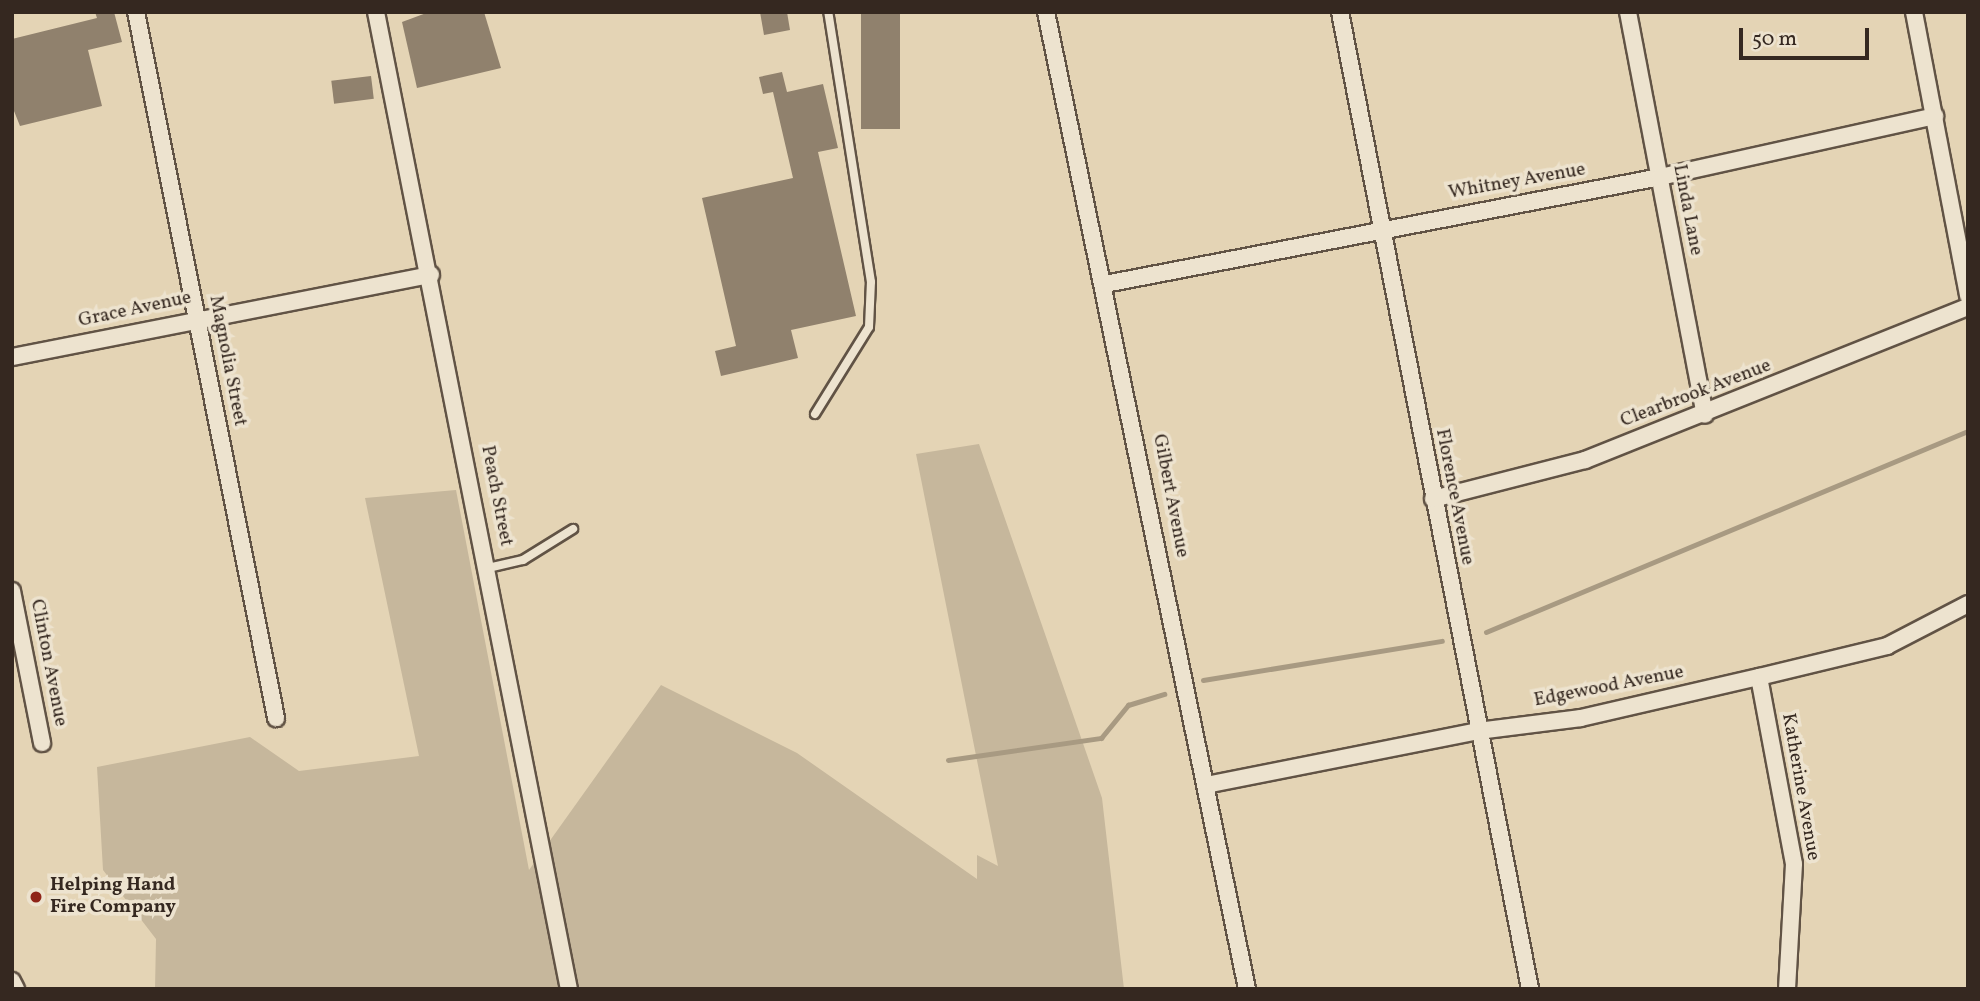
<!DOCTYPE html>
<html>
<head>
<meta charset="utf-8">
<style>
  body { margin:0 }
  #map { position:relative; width:1980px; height:1001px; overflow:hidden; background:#e4d4b5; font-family:Vollkorn,serif }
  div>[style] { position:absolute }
  .green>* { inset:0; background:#c6b79c }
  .stream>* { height:5px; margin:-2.5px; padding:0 2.5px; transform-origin:2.5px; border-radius:2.5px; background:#a89a82 }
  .building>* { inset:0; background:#90816d; transform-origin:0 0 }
  .roads { filter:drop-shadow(2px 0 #615345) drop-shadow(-2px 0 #615345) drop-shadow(0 2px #615345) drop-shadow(0 -2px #615345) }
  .service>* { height:8px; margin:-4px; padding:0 4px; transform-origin:4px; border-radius:4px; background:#ede3cf }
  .minor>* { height:16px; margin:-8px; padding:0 8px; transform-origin:8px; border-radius:8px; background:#ede3cf }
  .dots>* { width:19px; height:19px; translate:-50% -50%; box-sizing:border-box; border:4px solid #ede3cf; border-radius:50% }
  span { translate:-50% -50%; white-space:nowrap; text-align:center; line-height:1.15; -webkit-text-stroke:7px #ede3cf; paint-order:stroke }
  .street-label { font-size:19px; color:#352820 }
  .poi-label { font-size:19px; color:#352820; font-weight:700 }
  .left { translate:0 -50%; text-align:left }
  .frame { position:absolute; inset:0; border:14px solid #352820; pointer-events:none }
  .scale { position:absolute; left:1739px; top:28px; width:130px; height:32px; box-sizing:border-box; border:4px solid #352820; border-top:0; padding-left:9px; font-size:21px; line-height:24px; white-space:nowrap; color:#352820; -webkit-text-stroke:5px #ede3cf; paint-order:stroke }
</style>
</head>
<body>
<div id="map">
  <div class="green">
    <i style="clip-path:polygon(979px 444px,1102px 798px,1124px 989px,155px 989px,156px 939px,103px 870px,97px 767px,250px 737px,299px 771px,419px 756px,365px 498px,456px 490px,529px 870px,661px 685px,797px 753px,977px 879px,977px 855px,998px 866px,916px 454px)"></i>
  </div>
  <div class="stream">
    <i style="left:1486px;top:632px;width:522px;rotate:-22.64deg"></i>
    <i style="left:1203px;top:680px;width:242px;rotate:-9.3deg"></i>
    <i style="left:948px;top:760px;width:155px;rotate:-8.2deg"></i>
    <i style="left:1101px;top:738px;width:43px;rotate:-50.7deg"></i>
    <i style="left:1128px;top:705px;width:38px;rotate:-17deg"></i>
  </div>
  <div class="building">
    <i style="clip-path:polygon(95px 12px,114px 12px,122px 42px,88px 50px,102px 106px,20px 126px,12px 106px,12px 39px,97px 18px)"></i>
    <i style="clip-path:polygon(429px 12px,484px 12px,501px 68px,417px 88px,402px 22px)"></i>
    <i style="clip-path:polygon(760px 12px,787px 12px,790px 30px,764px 35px)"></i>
    <i style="left:861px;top:12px;width:39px;height:117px"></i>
    <i style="clip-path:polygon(782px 72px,787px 92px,823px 84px,838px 148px,818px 152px,856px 316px,791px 330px,798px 358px,721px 376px,715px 351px,736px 346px,702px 198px,793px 178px,773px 92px,763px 94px,759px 77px)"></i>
    <i style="left:371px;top:76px;width:23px;height:40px;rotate:83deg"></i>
  </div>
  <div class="roads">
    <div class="service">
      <i style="left:815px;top:414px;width:102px;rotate:-58.2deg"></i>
      <i style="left:869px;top:327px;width:45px;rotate:-87.5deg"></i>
      <i style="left:871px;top:282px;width:273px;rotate:-99deg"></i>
      <i style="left:488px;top:568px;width:36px;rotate:-13deg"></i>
      <i style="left:523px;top:560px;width:59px;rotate:-31.8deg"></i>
    </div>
    <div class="minor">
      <i style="left:136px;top:12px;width:720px;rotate:78.78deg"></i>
      <i style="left:376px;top:12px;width:996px;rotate:78.83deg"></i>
      <i style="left:1046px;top:12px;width:997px;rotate:78.37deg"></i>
      <i style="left:1340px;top:12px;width:995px;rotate:78.99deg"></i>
      <i style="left:1628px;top:12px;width:410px;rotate:79.2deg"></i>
      <i style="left:1914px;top:12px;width:289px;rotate:79.2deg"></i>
      <i style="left:1105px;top:284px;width:565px;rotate:-10.91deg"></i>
      <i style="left:1660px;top:177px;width:282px;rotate:-12.5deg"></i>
      <i style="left:12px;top:357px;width:427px;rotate:-11.1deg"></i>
      <i style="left:1433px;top:499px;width:157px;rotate:-14.4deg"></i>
      <i style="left:1585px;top:460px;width:412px;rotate:-21.8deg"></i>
      <i style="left:12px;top:591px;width:155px;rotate:78.8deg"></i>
      <i style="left:1759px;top:677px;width:190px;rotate:79.4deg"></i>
      <i style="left:1794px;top:864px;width:125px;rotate:93.2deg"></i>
      <i style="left:1206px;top:785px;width:277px;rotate:-11.2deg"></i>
      <i style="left:1478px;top:731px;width:104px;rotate:-7.2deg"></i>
      <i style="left:1581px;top:718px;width:183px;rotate:-13deg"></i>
      <i style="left:1759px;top:677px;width:132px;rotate:-13.6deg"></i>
      <i style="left:1887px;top:646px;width:91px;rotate:-27.4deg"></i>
      <i style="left:12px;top:981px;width:9px;rotate:63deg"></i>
    </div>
  </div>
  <div class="dots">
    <i style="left:36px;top:897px;background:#8f2418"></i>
  </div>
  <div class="street-label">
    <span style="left:1517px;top:182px;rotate:-10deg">Whitney Avenue</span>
    <span style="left:1687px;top:210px;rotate:79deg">Linda Lane</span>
    <span style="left:135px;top:310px;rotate:-12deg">Grace Avenue</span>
    <span style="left:227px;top:361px;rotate:79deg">Magnolia Street</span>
    <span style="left:1696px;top:394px;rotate:-21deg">Clearbrook Avenue</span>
    <span style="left:496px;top:496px;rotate:79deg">Peach Street</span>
    <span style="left:1170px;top:496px;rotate:79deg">Gilbert Avenue</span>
    <span style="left:1454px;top:497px;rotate:79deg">Florence Avenue</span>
    <span style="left:48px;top:663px;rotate:79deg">Clinton Avenue</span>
    <span style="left:1609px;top:687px;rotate:-11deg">Edgewood Avenue</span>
    <span style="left:1800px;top:787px;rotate:80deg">Katherine Avenue</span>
  </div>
  <div class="poi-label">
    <span class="left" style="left:50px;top:897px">Helping Hand<br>Fire Company</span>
  </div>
  <div class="frame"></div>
  <div class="scale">50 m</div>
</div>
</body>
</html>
